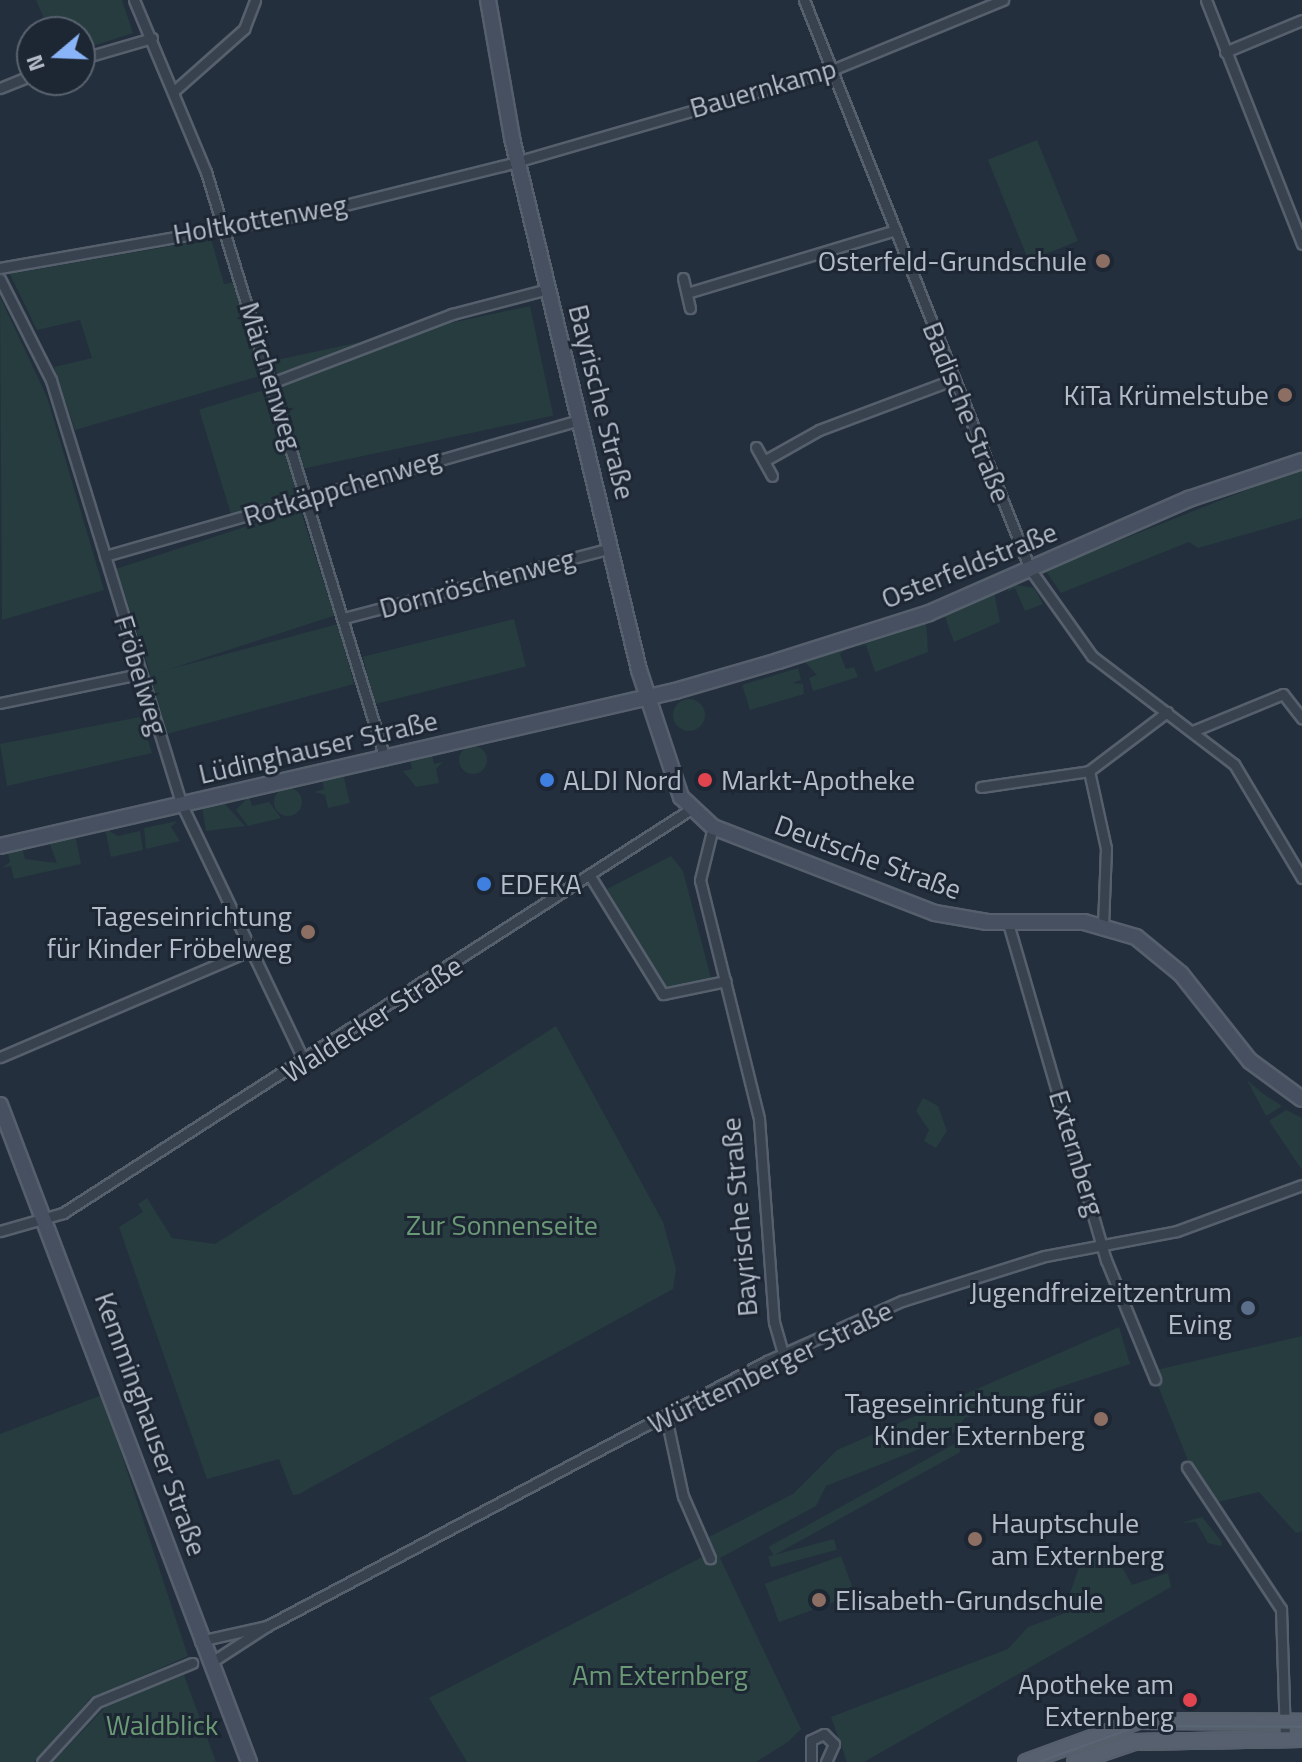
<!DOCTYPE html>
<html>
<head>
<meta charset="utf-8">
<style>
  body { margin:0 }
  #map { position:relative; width:1302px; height:1762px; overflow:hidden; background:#242f3e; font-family:"Titillium Web",sans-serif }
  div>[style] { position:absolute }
  .green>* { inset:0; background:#263c3f; transform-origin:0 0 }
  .round { border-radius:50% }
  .roads { filter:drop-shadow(2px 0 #565f6c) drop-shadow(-2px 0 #565f6c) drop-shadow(0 2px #565f6c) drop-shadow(0 -2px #565f6c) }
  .street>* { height:9px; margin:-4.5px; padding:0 4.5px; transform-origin:4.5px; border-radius:4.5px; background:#38414e }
  .secondary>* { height:14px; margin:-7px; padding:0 7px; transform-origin:7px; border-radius:7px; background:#465061 }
  .primary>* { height:14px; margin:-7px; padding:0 7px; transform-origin:7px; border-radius:7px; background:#56606e }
  .tram>* { height:2px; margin:-1px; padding:0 1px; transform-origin:1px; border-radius:1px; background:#5a6575 }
  .dots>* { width:22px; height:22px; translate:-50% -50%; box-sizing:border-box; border:4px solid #1d2633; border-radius:50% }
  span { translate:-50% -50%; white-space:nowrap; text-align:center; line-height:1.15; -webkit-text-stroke:6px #1d2633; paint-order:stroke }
  .street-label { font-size:28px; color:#b4bcc9 }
  .poi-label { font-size:28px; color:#b4bcc9 }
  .right { translate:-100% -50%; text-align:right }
  .left { translate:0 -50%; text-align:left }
  .park-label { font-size:28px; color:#6b9a76 }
  .north { position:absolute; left:16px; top:16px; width:80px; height:80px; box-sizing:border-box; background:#1d2633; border:2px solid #59626f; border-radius:50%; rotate:251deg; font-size:22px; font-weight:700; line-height:32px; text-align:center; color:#b4bcc9 }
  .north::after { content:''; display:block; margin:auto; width:28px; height:36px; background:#8ab4f8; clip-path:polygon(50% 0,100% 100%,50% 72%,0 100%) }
</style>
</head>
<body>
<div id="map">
  <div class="green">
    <i style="clip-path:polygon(36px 0,122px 0,133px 33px,80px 50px,80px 32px,50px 32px)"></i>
    <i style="left:1037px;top:140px;width:109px;height:53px;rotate:68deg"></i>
    <i style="clip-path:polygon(211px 239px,224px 284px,235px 282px,263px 375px,75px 430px,54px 367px,92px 358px,80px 320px,37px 330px,10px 274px)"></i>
    <i style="clip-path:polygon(0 297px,47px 397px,104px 590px,2px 620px)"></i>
    <i style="left:530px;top:306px;width:112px;height:262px;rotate:78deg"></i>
    <i style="left:267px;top:389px;width:113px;height:71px;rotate:73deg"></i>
    <i style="clip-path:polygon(1302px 468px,1302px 518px,1198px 548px,1189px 542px,1061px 593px,1045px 570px)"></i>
    <i style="left:300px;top:509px;width:112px;height:193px;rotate:72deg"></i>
    <i style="clip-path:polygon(1012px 584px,1034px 588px,1043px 604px,1025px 611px,1015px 588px,1007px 592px)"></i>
    <i style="clip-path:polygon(994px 592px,1000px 622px,954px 642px,945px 617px,936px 617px)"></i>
    <i style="left:514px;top:619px;width:49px;height:156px;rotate:76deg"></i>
    <i style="clip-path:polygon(926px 621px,928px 652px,875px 672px,866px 645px,857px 647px)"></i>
    <i style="left:338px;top:624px;width:62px;height:197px;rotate:75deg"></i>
    <i style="clip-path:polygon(847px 649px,840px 654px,846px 669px,854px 667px,858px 677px,813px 691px,809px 678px,817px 675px,805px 662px)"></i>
    <i style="clip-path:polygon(798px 668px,801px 680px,793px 683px,803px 684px,804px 694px,750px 710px,742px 685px)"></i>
    <i class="round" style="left:673px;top:699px;width:32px;height:32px"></i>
    <i style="clip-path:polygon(140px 717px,152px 753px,7px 786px,0 744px)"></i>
    <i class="round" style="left:459px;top:746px;width:28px;height:28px"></i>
    <i style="clip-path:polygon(432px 754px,434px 764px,443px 762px,436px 769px,439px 783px,416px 787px,403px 771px,412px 769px,410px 759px)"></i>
    <i style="clip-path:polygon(343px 774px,350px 803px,328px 808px,325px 795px,314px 792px,324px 789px,322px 779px)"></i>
    <i class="round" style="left:274px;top:788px;width:28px;height:28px"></i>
    <i style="clip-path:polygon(249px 796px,252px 806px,269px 802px,281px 818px,248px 826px,236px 810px)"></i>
    <i style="clip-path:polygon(223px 802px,245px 826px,206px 831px,202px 807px)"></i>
    <i style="clip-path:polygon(177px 821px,171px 827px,180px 841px,146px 849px,144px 828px)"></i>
    <i style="clip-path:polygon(105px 829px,118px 836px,140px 831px,143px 850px,111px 857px)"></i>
    <i style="clip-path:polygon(75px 835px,81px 864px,14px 879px,11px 866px,2px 868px,10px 862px,7px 850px,22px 847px,25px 859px,57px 863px,49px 842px)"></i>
    <i style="clip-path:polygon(671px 856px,683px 871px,711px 978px,667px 988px,607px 889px)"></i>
    <i style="clip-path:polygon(556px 1026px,663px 1222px,676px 1269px,673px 1289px,299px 1494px,293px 1495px,279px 1459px,207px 1479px,119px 1227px,143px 1212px,138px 1204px,147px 1198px,172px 1238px,215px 1244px)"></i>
    <i style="clip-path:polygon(1247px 1080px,1262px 1093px,1282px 1106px,1266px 1116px)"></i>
    <i style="clip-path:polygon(923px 1098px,938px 1106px,947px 1131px,936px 1148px,924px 1141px,929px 1130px,916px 1111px)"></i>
    <i style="clip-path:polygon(1286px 1110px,1302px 1118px,1302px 1170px,1269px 1121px)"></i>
    <i style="clip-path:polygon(1119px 1327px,1130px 1364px,965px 1418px,950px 1437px,826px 1486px,816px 1506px,720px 1558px,801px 1729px,788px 1742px,756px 1762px,467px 1762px,429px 1698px,708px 1554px,709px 1537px,793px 1494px,837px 1450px)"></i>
    <i style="clip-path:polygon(1302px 1336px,1302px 1531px,1296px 1533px,1259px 1492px,1206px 1505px,1152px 1371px)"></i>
    <i style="clip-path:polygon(102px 1395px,188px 1656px,90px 1699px,34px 1762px,0 1762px,0 1434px)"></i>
    <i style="left:956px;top:1443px;width:10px;height:214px;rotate:61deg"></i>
    <i style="clip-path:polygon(1202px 1517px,1222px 1542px,1221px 1546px,1208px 1543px,1196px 1522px,1181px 1523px)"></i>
    <i style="left:834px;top:1539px;width:11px;height:68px;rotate:75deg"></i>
    <i style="clip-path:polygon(1112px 1549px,1132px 1585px,1168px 1573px,1171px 1587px,864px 1762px,847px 1762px,831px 1717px,1008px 1649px,1028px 1627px,1063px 1614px,1082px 1558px)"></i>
    <i style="left:841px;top:1556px;width:41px;height:81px;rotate:70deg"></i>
    <i style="clip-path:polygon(184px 1675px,216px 1762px,53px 1762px,107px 1705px)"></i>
  </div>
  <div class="roads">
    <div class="street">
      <i style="left:134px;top:0;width:186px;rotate:67.3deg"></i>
      <i style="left:206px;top:172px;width:614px;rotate:73.04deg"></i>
      <i style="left:804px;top:0;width:612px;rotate:68.34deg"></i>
      <i style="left:1030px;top:569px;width:107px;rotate:54.5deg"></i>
      <i style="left:1092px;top:656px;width:178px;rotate:37.3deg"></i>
      <i style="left:1234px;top:764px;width:133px;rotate:59.2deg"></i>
      <i style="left:1206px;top:0;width:262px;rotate:68.5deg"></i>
      <i style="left:1225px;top:52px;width:83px;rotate:-22.6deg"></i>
      <i style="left:80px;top:59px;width:75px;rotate:-16.3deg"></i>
      <i style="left:0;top:88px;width:35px;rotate:-22deg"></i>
      <i style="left:174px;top:91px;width:94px;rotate:-41.5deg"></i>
      <i style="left:244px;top:29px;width:31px;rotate:-69deg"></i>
      <i style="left:0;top:268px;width:318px;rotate:-10deg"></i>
      <i style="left:313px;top:213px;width:195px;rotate:-14deg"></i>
      <i style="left:502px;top:166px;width:344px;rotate:-16.2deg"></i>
      <i style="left:832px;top:70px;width:185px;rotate:-22.3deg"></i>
      <i style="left:683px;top:278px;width:31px;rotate:77deg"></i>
      <i style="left:0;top:279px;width:113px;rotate:63.2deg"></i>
      <i style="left:51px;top:380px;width:445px;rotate:72.9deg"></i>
      <i style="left:182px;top:805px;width:286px;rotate:64.5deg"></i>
      <i style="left:687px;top:293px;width:218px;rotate:-16.8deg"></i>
      <i style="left:274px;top:382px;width:191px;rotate:-20.9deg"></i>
      <i style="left:452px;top:314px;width:99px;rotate:-14.6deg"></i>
      <i style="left:756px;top:447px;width:33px;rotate:61deg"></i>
      <i style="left:764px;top:461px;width:63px;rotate:-29.4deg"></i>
      <i style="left:819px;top:430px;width:145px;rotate:-20.6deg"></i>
      <i style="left:105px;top:556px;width:493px;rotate:-16deg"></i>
      <i style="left:344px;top:618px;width:276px;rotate:-14.7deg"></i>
      <i style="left:0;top:703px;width:142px;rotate:-11.8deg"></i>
      <i style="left:1193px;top:731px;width:97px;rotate:-22.3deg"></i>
      <i style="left:1283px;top:694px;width:31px;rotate:52deg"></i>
      <i style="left:1089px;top:771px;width:79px;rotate:77.6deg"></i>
      <i style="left:1106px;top:848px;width:77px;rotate:92.2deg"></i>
      <i style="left:981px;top:787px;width:109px;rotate:-8.4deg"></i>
      <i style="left:1089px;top:771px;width:98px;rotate:-37.1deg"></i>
      <i style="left:713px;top:827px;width:55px;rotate:103.8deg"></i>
      <i style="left:700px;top:880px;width:246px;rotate:76.1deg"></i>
      <i style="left:759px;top:1119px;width:204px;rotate:85.8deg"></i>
      <i style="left:774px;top:1322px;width:33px;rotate:74deg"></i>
      <i style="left:590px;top:876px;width:139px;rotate:58.3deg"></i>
      <i style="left:663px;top:994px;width:64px;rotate:-11.7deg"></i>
      <i style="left:1008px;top:923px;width:351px;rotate:73.8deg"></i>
      <i style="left:1106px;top:1260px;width:129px;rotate:67.6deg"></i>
      <i style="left:0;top:1057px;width:270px;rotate:-23.1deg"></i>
      <i style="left:0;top:1231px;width:66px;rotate:-15.9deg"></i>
      <i style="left:63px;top:1213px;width:747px;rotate:-32.75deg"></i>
      <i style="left:666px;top:1417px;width:81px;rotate:77.9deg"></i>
      <i style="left:683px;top:1496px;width:68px;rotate:66.5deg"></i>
      <i style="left:1187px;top:1467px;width:170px;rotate:56.5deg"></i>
      <i style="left:1281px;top:1609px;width:129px;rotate:88.2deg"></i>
      <i style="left:200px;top:1641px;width:69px;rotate:-12.6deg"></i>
      <i style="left:267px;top:1626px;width:566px;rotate:-27.92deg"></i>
      <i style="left:767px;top:1361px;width:148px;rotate:-24deg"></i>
      <i style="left:902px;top:1301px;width:150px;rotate:-17.5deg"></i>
      <i style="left:1045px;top:1256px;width:134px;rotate:-10.7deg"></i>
      <i style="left:1177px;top:1231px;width:133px;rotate:-20.2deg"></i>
      <i style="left:210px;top:1663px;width:68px;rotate:-33deg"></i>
      <i style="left:42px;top:1762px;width:81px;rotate:-47.5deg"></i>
      <i style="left:97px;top:1702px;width:103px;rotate:-22.3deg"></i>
      <i style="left:811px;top:1762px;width:22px;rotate:-90deg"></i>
      <i style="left:811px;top:1740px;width:14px;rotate:-25deg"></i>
      <i style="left:824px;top:1734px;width:14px;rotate:45deg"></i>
      <i style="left:834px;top:1744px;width:20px;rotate:114deg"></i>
    </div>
    <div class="secondary">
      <i style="left:488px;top:0;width:140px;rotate:80.1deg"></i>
      <i style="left:512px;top:138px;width:547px;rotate:76.57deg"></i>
      <i style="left:639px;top:670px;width:134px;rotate:71.7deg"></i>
      <i style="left:681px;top:797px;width:44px;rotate:43.2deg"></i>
      <i style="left:713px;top:827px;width:238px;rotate:21.2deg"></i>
      <i style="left:935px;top:913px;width:53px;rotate:9.8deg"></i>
      <i style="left:987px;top:922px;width:97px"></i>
      <i style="left:1084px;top:922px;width:54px;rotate:16.1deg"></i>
      <i style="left:1136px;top:937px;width:58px;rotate:39.4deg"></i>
      <i style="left:1181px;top:974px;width:111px;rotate:51.6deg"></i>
      <i style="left:1250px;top:1061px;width:64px;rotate:36.2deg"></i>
      <i style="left:0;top:846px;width:693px;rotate:-12.93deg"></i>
      <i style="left:675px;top:691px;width:107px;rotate:-16.2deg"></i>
      <i style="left:778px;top:661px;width:158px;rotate:-17.6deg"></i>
      <i style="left:929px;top:613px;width:284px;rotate:-23.7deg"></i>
      <i style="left:1189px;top:499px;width:119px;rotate:-18.6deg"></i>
      <i style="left:0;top:1105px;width:703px;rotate:69.24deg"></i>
    </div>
    <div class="primary">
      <i style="left:1026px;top:1762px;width:119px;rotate:-20.1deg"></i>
      <i style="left:1138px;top:1721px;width:164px;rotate:0.3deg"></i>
      <i style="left:1075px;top:1762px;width:62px;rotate:-18.7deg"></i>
      <i style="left:1134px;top:1742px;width:168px;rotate:-1deg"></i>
    </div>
  </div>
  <div class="tram">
    <i style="left:1039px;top:1762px;width:105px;rotate:-20deg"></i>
    <i style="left:1138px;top:1726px;width:164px;rotate:0.3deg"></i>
  </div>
  <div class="dots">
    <i style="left:1103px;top:261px;background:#8d6e63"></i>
    <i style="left:1285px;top:395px;background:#8d6e63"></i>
    <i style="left:547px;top:780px;background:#3f7fe0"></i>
    <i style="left:705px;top:780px;background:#e0444e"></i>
    <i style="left:484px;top:884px;background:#3f7fe0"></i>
    <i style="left:308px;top:932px;background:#8d6e63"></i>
    <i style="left:1248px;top:1308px;background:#5c6f8a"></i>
    <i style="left:1101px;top:1419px;background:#8d6e63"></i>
    <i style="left:975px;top:1539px;background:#8d6e63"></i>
    <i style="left:819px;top:1600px;background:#8d6e63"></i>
    <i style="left:1190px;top:1700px;background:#e0444e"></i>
  </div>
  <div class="street-label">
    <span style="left:763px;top:88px;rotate:-16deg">Bauernkamp</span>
    <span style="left:260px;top:219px;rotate:-10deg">Holtkottenweg</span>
    <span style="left:271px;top:376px;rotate:73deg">Märchenweg</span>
    <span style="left:602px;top:402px;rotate:76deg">Bayrische Straße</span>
    <span style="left:967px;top:412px;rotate:68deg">Badische Straße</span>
    <span style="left:342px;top:487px;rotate:-17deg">Rotkäppchenweg</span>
    <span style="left:969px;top:565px;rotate:-22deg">Osterfeldstraße</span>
    <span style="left:477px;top:583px;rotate:-15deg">Dornröschenweg</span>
    <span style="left:141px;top:675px;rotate:73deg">Fröbelweg</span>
    <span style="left:318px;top:747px;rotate:-13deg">Lüdinghauser Straße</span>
    <span style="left:868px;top:857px;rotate:20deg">Deutsche Straße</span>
    <span style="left:372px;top:1019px;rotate:-33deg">Waldecker Straße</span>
    <span style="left:1077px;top:1153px;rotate:73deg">Externberg</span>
    <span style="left:739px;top:1217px;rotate:-95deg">Bayrische Straße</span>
    <span style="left:770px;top:1367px;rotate:-26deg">Württemberger Straße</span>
    <span style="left:151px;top:1424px;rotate:70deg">Kemminghauser Straße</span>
  </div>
  <div class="poi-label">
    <span class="right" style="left:1087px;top:261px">Osterfeld-Grundschule</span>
    <span class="right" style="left:1269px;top:395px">KiTa Krümelstube</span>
    <span class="left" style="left:563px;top:780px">ALDI Nord</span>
    <span class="left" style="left:721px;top:780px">Markt-Apotheke</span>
    <span class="left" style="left:500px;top:884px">EDEKA</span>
    <span class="right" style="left:292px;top:932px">Tageseinrichtung<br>für Kinder Fröbelweg</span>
    <span class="right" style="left:1232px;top:1308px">Jugendfreizeitzentrum<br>Eving</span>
    <span class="right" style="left:1085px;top:1419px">Tageseinrichtung für<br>Kinder Externberg</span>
    <span class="left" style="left:991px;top:1539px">Hauptschule<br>am Externberg</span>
    <span class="left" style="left:835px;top:1600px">Elisabeth-Grundschule</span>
    <span class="right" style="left:1174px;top:1700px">Apotheke am<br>Externberg</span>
  </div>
  <div class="park-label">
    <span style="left:502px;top:1225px">Zur Sonnenseite</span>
    <span style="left:660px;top:1675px">Am Externberg</span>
    <span style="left:162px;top:1725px">Waldblick</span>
  </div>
  <div class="north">N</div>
</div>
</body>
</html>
